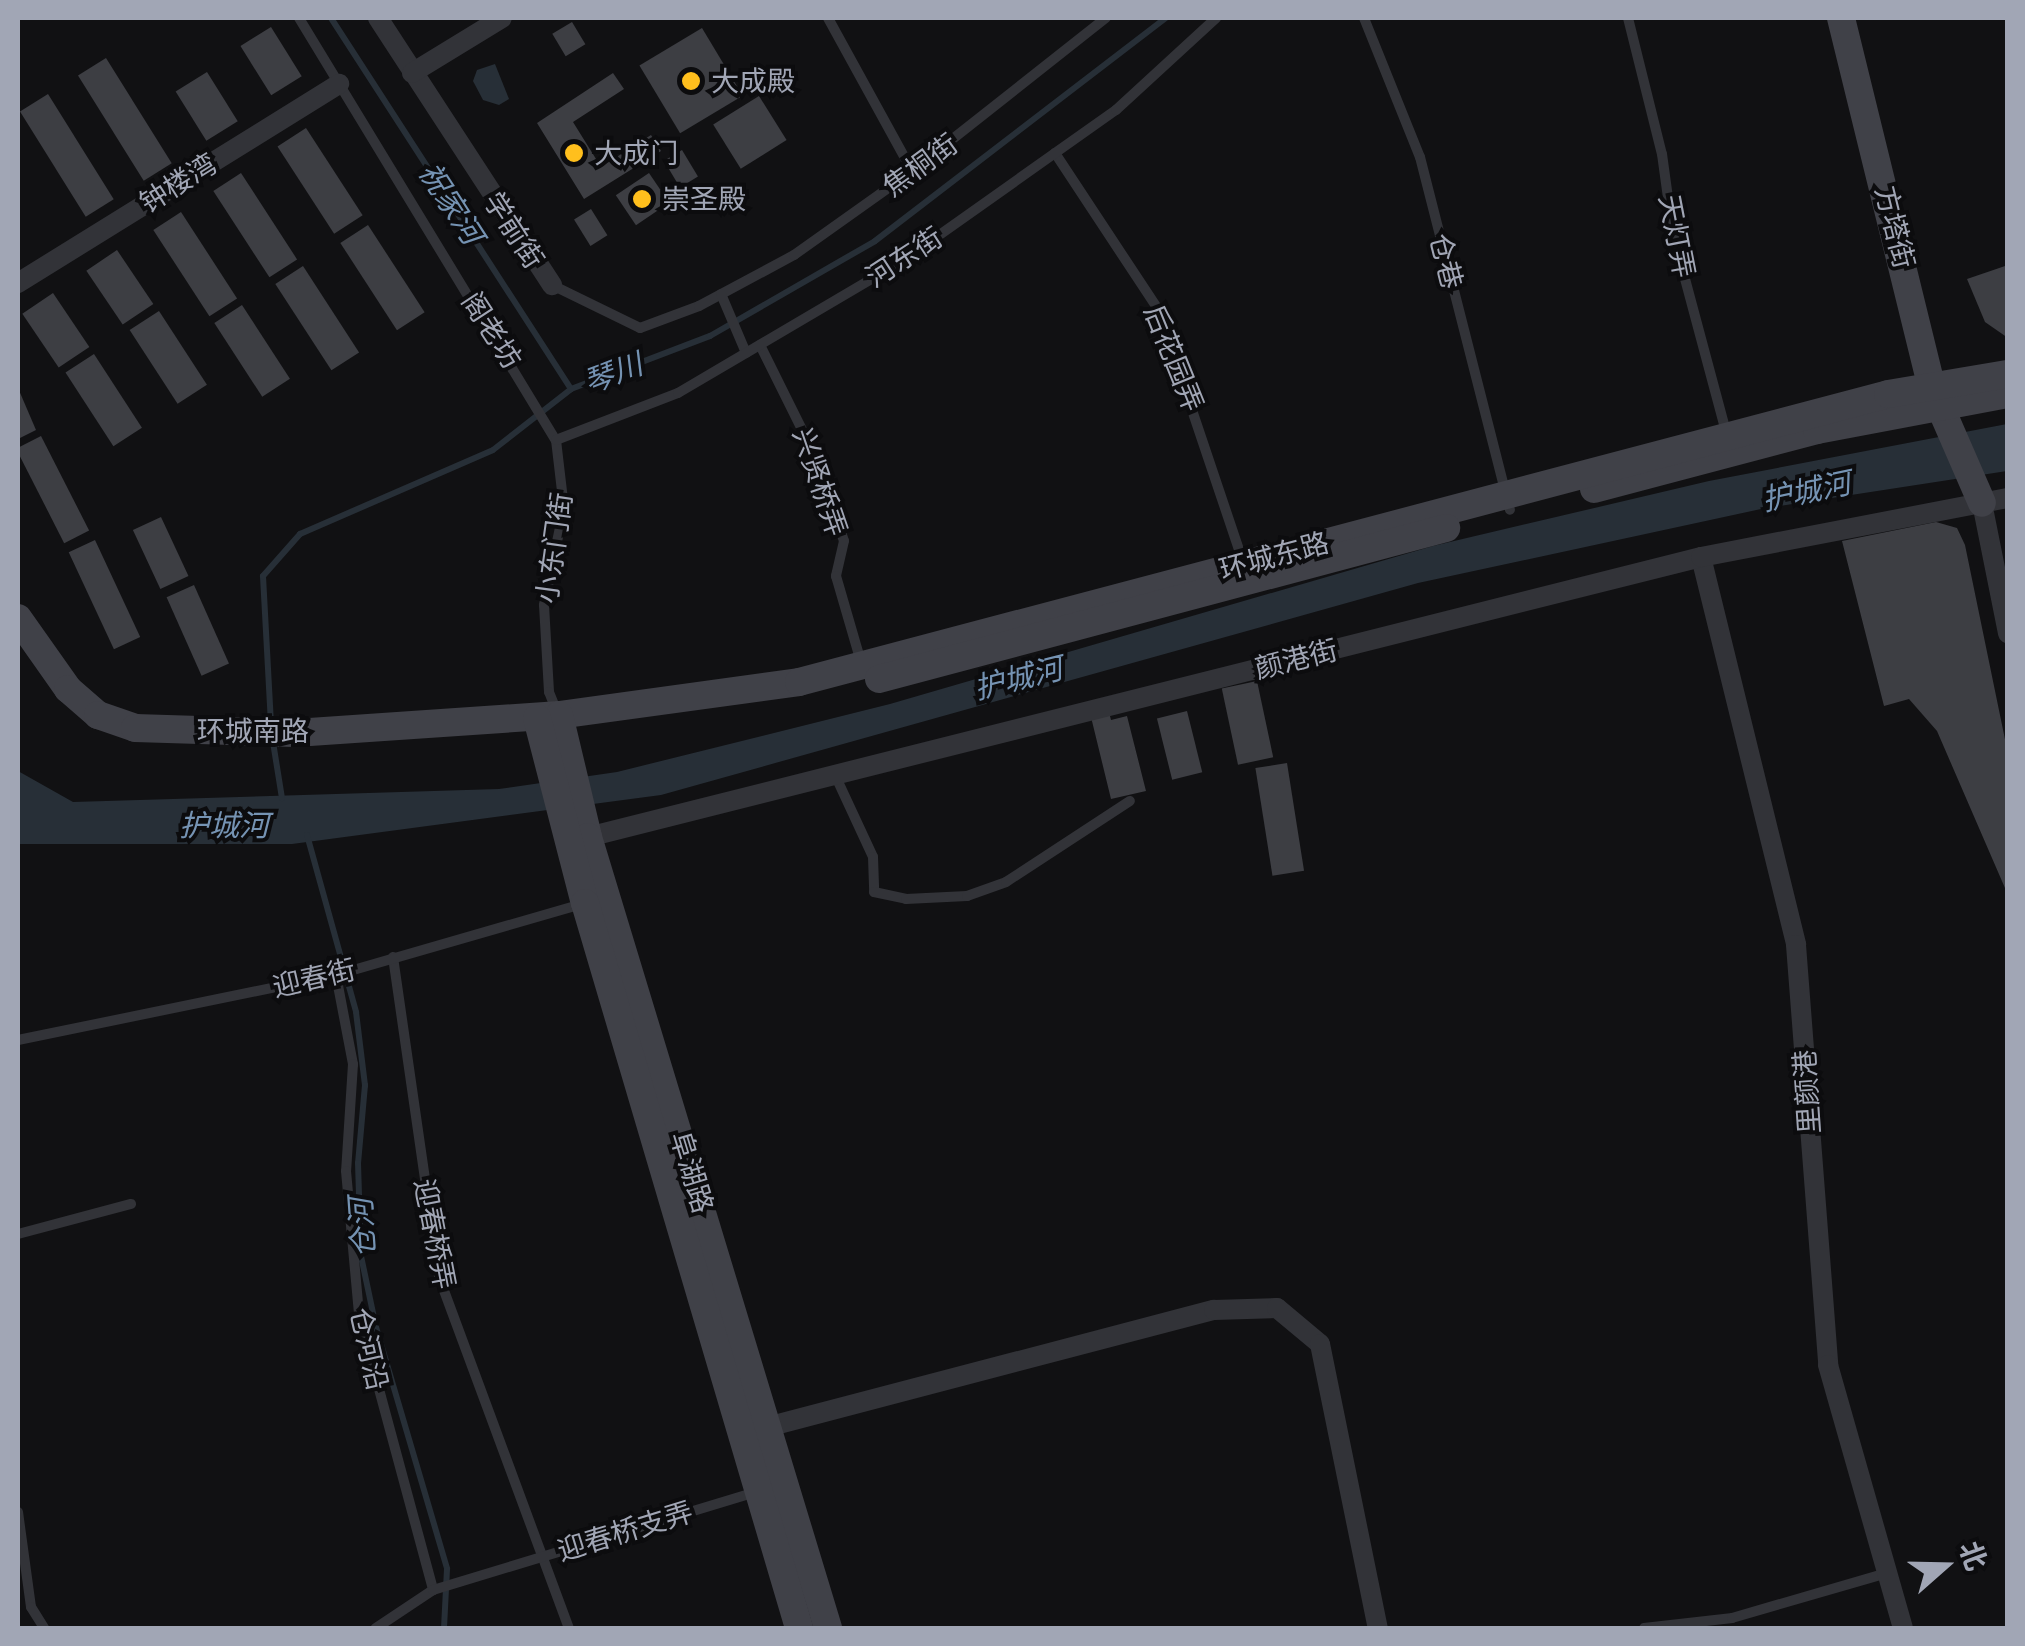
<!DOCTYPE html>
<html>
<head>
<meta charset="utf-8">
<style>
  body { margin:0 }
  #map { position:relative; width:2025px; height:1646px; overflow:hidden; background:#111113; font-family:"PT Sans Narrow","Noto Sans SC",sans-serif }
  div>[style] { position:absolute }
  .water>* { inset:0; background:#272f37 }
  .stream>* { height:6px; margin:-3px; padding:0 3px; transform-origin:3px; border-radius:3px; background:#272f37 }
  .building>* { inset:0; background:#3d3e43; transform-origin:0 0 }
  .lane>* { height:10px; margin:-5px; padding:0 5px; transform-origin:5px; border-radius:5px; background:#323338 }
  .street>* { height:20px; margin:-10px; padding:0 10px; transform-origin:10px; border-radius:10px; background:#323338 }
  .secondary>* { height:28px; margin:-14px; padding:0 14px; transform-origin:14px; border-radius:14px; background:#404148 }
  .dots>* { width:28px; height:28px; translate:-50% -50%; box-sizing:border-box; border:5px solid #0c0c0e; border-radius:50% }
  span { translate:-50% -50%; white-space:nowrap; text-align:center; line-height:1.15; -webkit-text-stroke:8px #0c0c0e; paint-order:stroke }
  .poi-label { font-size:28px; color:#a1a6b5 }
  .left { translate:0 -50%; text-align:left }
  .street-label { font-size:28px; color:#a1a6b5 }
  .water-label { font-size:30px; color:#7593b3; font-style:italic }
  .frame { position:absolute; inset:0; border:20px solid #a1a6b5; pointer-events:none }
  .north { position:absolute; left:1895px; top:1516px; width:100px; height:100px; -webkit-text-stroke:8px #0c0c0e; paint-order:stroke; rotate:70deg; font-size:28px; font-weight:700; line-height:40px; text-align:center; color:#a1a6b5 }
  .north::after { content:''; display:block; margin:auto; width:35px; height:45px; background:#a1a6b5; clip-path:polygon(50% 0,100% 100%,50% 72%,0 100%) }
</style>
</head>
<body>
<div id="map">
  <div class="water">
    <i style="clip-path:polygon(495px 64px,509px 99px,499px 105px,483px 100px,473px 81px,477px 70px)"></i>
    <i style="clip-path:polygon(2007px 424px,2007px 471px,1761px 509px,1418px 583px,661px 795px,292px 844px,18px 844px,18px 771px,73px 802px,499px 789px,617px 772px,890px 704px,1433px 546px,1709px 481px)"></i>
  </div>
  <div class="stream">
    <i style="left:331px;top:18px;width:442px;rotate:57.1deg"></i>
    <i style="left:271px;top:724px;width:148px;rotate:-93.1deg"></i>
    <i style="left:263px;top:576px;width:56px;rotate:-48.6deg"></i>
    <i style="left:300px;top:534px;width:210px;rotate:-23.5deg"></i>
    <i style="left:493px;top:450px;width:99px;rotate:-38deg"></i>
    <i style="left:571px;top:389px;width:149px;rotate:-20.9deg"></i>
    <i style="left:710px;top:336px;width:190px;rotate:-29.9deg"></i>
    <i style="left:875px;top:241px;width:367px;rotate:-37.5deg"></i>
    <i style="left:273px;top:742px;width:57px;rotate:80.9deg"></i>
    <i style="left:307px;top:835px;width:184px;rotate:74.5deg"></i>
    <i style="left:356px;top:1012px;width:74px;rotate:83deg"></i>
    <i style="left:365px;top:1085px;width:78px;rotate:95.1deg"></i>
    <i style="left:358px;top:1163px;width:93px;rotate:88.2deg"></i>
    <i style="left:361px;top:1256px;width:73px;rotate:78.1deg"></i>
    <i style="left:376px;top:1327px;width:252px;rotate:73.6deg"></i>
    <i style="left:447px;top:1569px;width:59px;rotate:92.9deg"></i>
  </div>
  <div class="building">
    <i style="left:572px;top:22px;width:26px;height:23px;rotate:59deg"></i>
    <i style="left:271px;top:27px;width:58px;height:36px;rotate:58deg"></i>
    <i style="left:702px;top:28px;width:79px;height:73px;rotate:59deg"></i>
    <i style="left:106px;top:58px;width:124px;height:33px;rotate:58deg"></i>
    <i style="left:207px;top:72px;width:58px;height:37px;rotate:58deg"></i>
    <i style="clip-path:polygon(613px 73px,624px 89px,573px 122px,601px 167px,651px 135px,661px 151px,584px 199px,537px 123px)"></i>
    <i style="left:48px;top:94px;width:124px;height:33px;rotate:58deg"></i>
    <i style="left:759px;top:96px;width:52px;height:54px;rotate:58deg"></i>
    <i style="left:306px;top:128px;width:104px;height:34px;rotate:57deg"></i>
    <i style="left:682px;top:150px;width:31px;height:21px;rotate:59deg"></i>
    <i style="left:241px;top:173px;width:103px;height:33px;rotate:57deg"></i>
    <i style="left:649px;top:173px;width:36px;height:40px;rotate:56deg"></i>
    <i style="left:591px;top:209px;width:31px;height:20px;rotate:58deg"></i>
    <i style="left:181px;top:212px;width:103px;height:33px;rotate:57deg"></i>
    <i style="left:368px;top:225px;width:104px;height:33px;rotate:57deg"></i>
    <i style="left:117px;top:250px;width:65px;height:37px;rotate:56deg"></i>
    <i style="clip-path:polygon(2008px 265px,2008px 338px,1985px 322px,1967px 279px)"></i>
    <i style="left:303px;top:266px;width:103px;height:33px;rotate:57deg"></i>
    <i style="left:53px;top:293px;width:65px;height:37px;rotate:56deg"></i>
    <i style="left:242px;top:305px;width:88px;height:33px;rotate:57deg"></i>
    <i style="left:159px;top:311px;width:88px;height:35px;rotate:57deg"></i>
    <i style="left:94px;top:354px;width:88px;height:34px;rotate:57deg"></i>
    <i style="clip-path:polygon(18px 388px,36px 430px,18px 439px)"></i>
    <i style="left:41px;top:436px;width:106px;height:28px;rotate:63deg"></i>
    <i style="left:161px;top:517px;width:65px;height:31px;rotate:65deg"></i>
    <i style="clip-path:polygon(1936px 522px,1957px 528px,1965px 545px,2008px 754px,2008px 895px,1937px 731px,1909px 699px,1884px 706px,1842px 541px)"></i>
    <i style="left:95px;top:540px;width:107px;height:29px;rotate:65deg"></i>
    <i style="left:194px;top:585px;width:86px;height:30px;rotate:66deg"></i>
    <i style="left:1257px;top:681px;width:78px;height:36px;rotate:78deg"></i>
    <i style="left:1187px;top:711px;width:63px;height:31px;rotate:76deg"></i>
    <i style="clip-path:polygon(1109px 712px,1111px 720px,1127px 716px,1146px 791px,1111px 799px,1091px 717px)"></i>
    <i style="left:1287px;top:763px;width:109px;height:32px;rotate:81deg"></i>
  </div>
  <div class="lane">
    <i style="left:299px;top:18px;width:494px;rotate:58.7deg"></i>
    <i style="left:556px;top:440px;width:68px;rotate:83.3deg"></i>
    <i style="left:564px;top:508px;width:99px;rotate:101.7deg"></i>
    <i style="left:544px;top:605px;width:87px;rotate:86.7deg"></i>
    <i style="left:549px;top:692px;width:24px;rotate:68deg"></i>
    <i style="left:828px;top:18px;width:175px;rotate:61.2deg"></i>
    <i style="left:1364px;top:18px;width:150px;rotate:68.1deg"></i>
    <i style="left:1420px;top:157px;width:364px;rotate:75.7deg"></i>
    <i style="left:1628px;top:18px;width:140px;rotate:76deg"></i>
    <i style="left:1662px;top:154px;width:81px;rotate:82.2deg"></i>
    <i style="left:1673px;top:234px;width:208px;rotate:75deg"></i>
    <i style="left:1055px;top:153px;width:187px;rotate:56.6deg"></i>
    <i style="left:1158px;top:309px;width:267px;rotate:71.4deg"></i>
    <i style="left:552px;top:285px;width:98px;rotate:26deg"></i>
    <i style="left:640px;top:328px;width:63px;rotate:-20.4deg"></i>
    <i style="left:699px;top:306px;width:108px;rotate:-28.2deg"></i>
    <i style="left:794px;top:255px;width:145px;rotate:-35.4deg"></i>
    <i style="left:912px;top:171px;width:247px;rotate:-38.3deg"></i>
    <i style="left:721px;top:294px;width:64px;rotate:67deg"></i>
    <i style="left:760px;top:345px;width:131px;rotate:63.6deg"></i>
    <i style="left:818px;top:462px;width:83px;rotate:71.8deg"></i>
    <i style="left:844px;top:541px;width:36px;rotate:103deg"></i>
    <i style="left:836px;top:576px;width:90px;rotate:73.8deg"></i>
    <i style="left:556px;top:440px;width:131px;rotate:-21.1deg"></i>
    <i style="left:678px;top:393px;width:262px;rotate:-30.5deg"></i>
    <i style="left:904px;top:260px;width:260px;rotate:-35.3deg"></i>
    <i style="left:1116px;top:110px;width:136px;rotate:-42.6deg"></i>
    <i style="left:835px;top:775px;width:90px;rotate:65.1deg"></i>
    <i style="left:873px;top:857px;width:35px;rotate:88deg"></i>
    <i style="left:874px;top:892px;width:33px;rotate:12deg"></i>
    <i style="left:906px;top:899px;width:61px;rotate:-2.8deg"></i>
    <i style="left:967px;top:896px;width:41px;rotate:-19.7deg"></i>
    <i style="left:1006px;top:882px;width:148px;rotate:-33.2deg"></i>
    <i style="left:393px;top:957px;width:323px;rotate:81.8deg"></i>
    <i style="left:439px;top:1277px;width:374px;rotate:69.7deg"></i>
    <i style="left:336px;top:975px;width:91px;rotate:79.2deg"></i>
    <i style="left:353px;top:1064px;width:107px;rotate:93.7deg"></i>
    <i style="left:346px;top:1171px;width:145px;rotate:84.8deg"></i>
    <i style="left:359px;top:1315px;width:285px;rotate:74.9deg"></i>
    <i style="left:433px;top:1590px;width:69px;rotate:146.3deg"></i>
    <i style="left:18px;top:1040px;width:325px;rotate:-11.6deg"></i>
    <i style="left:336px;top:975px;width:256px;rotate:-16.1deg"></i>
    <i style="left:18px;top:1234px;width:117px;rotate:-14.9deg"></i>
    <i style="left:18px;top:1512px;width:96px;rotate:82.2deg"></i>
    <i style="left:31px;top:1607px;width:25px;rotate:58deg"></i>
    <i style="left:433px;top:1590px;width:340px;rotate:-16.9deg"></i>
    <i style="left:1644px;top:1628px;width:89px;rotate:-6.5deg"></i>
    <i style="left:1732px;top:1618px;width:161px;rotate:-16.2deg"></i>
  </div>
  <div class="street">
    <i style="left:378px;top:18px;width:319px;rotate:56.9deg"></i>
    <i style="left:412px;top:73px;width:105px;rotate:-31.4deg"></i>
    <i style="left:18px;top:283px;width:378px;rotate:-31.8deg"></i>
    <i style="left:1982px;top:503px;width:133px;rotate:78.7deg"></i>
    <i style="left:1701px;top:557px;width:399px;rotate:76.2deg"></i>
    <i style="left:1796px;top:945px;width:421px;rotate:85.6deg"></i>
    <i style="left:1828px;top:1365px;width:273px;rotate:74.1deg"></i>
    <i style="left:588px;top:837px;width:1148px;rotate:-14.12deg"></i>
    <i style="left:1701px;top:557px;width:313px;rotate:-10.9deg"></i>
    <i style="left:771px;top:1426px;width:458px;rotate:-14.7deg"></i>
    <i style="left:1214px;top:1310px;width:63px;rotate:-1.8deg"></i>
    <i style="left:1277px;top:1308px;width:56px;rotate:39.9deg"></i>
    <i style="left:1320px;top:1344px;width:290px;rotate:78.5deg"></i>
  </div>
  <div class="secondary">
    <i style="left:1841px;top:18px;width:381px;rotate:76.2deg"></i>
    <i style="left:1932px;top:388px;width:125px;rotate:66.5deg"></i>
    <i style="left:1594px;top:489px;width:231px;rotate:-14.8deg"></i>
    <i style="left:1817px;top:430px;width:194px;rotate:-10.7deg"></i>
    <i style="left:18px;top:618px;width:87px;rotate:54.8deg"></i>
    <i style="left:68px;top:689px;width:40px;rotate:41deg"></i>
    <i style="left:98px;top:715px;width:39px;rotate:19deg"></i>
    <i style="left:135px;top:728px;width:160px;rotate:1.8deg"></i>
    <i style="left:295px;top:733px;width:265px;rotate:-3.9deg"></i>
    <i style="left:559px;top:715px;width:242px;rotate:-7.8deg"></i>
    <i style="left:799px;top:682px;width:1126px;rotate:-14.81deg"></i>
    <i style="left:1888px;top:394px;width:122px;rotate:-9.5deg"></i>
    <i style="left:879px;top:679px;width:587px;rotate:-14.91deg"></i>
    <i style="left:559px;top:715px;width:125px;rotate:76.6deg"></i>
    <i style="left:588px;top:837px;width:827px;rotate:73.12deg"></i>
    <i style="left:537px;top:718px;width:191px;rotate:75.5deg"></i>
    <i style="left:585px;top:903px;width:756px;rotate:73.55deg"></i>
  </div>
  <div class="dots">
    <i style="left:691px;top:81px;background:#ffbf1d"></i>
    <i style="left:574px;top:153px;background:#ffbf1d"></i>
    <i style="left:642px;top:199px;background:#ffbf1d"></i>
  </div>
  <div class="poi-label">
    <span class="left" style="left:711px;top:81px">大成殿</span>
    <span class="left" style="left:594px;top:153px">大成门</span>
    <span class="left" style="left:662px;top:199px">崇圣殿</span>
  </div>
  <div class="street-label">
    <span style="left:920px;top:165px;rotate:-36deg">焦桐街</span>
    <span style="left:178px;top:183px;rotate:-32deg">钟楼湾</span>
    <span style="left:1895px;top:227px;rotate:76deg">方塔街</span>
    <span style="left:514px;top:230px;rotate:57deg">学前街</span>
    <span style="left:1677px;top:236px;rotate:79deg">天灯弄</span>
    <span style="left:904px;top:257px;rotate:-33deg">河东街</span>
    <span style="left:1446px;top:261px;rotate:76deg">仓巷</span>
    <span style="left:492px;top:330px;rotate:57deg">阁老坊</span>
    <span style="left:1174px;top:358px;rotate:68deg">后花园弄</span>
    <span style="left:820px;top:482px;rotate:71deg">兴贤桥弄</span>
    <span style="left:554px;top:548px;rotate:-82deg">小东门街</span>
    <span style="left:1274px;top:556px;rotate:-15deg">环城东路</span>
    <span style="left:1296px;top:659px;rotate:-14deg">颜港街</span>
    <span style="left:253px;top:731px">环城南路</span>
    <span style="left:314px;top:978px;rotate:-13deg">迎春街</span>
    <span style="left:1807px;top:1092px;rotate:-94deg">里颜港</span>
    <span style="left:692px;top:1172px;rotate:73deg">阜湖路</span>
    <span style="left:435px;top:1234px;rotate:79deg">迎春桥弄</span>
    <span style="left:369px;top:1349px;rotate:77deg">仓河沿</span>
    <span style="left:625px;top:1531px;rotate:-17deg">迎春桥支弄</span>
  </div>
  <div class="water-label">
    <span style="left:451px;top:203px;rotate:57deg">祝家河</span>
    <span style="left:613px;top:373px;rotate:-21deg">琴川</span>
    <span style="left:1806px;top:491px;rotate:-12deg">护城河</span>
    <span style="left:1018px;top:678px;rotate:-14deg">护城河</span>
    <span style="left:224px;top:825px">护城河</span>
    <span style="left:362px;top:1228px;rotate:-94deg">仓河</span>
  </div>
  <div class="frame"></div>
  <div class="north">北</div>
</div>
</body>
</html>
